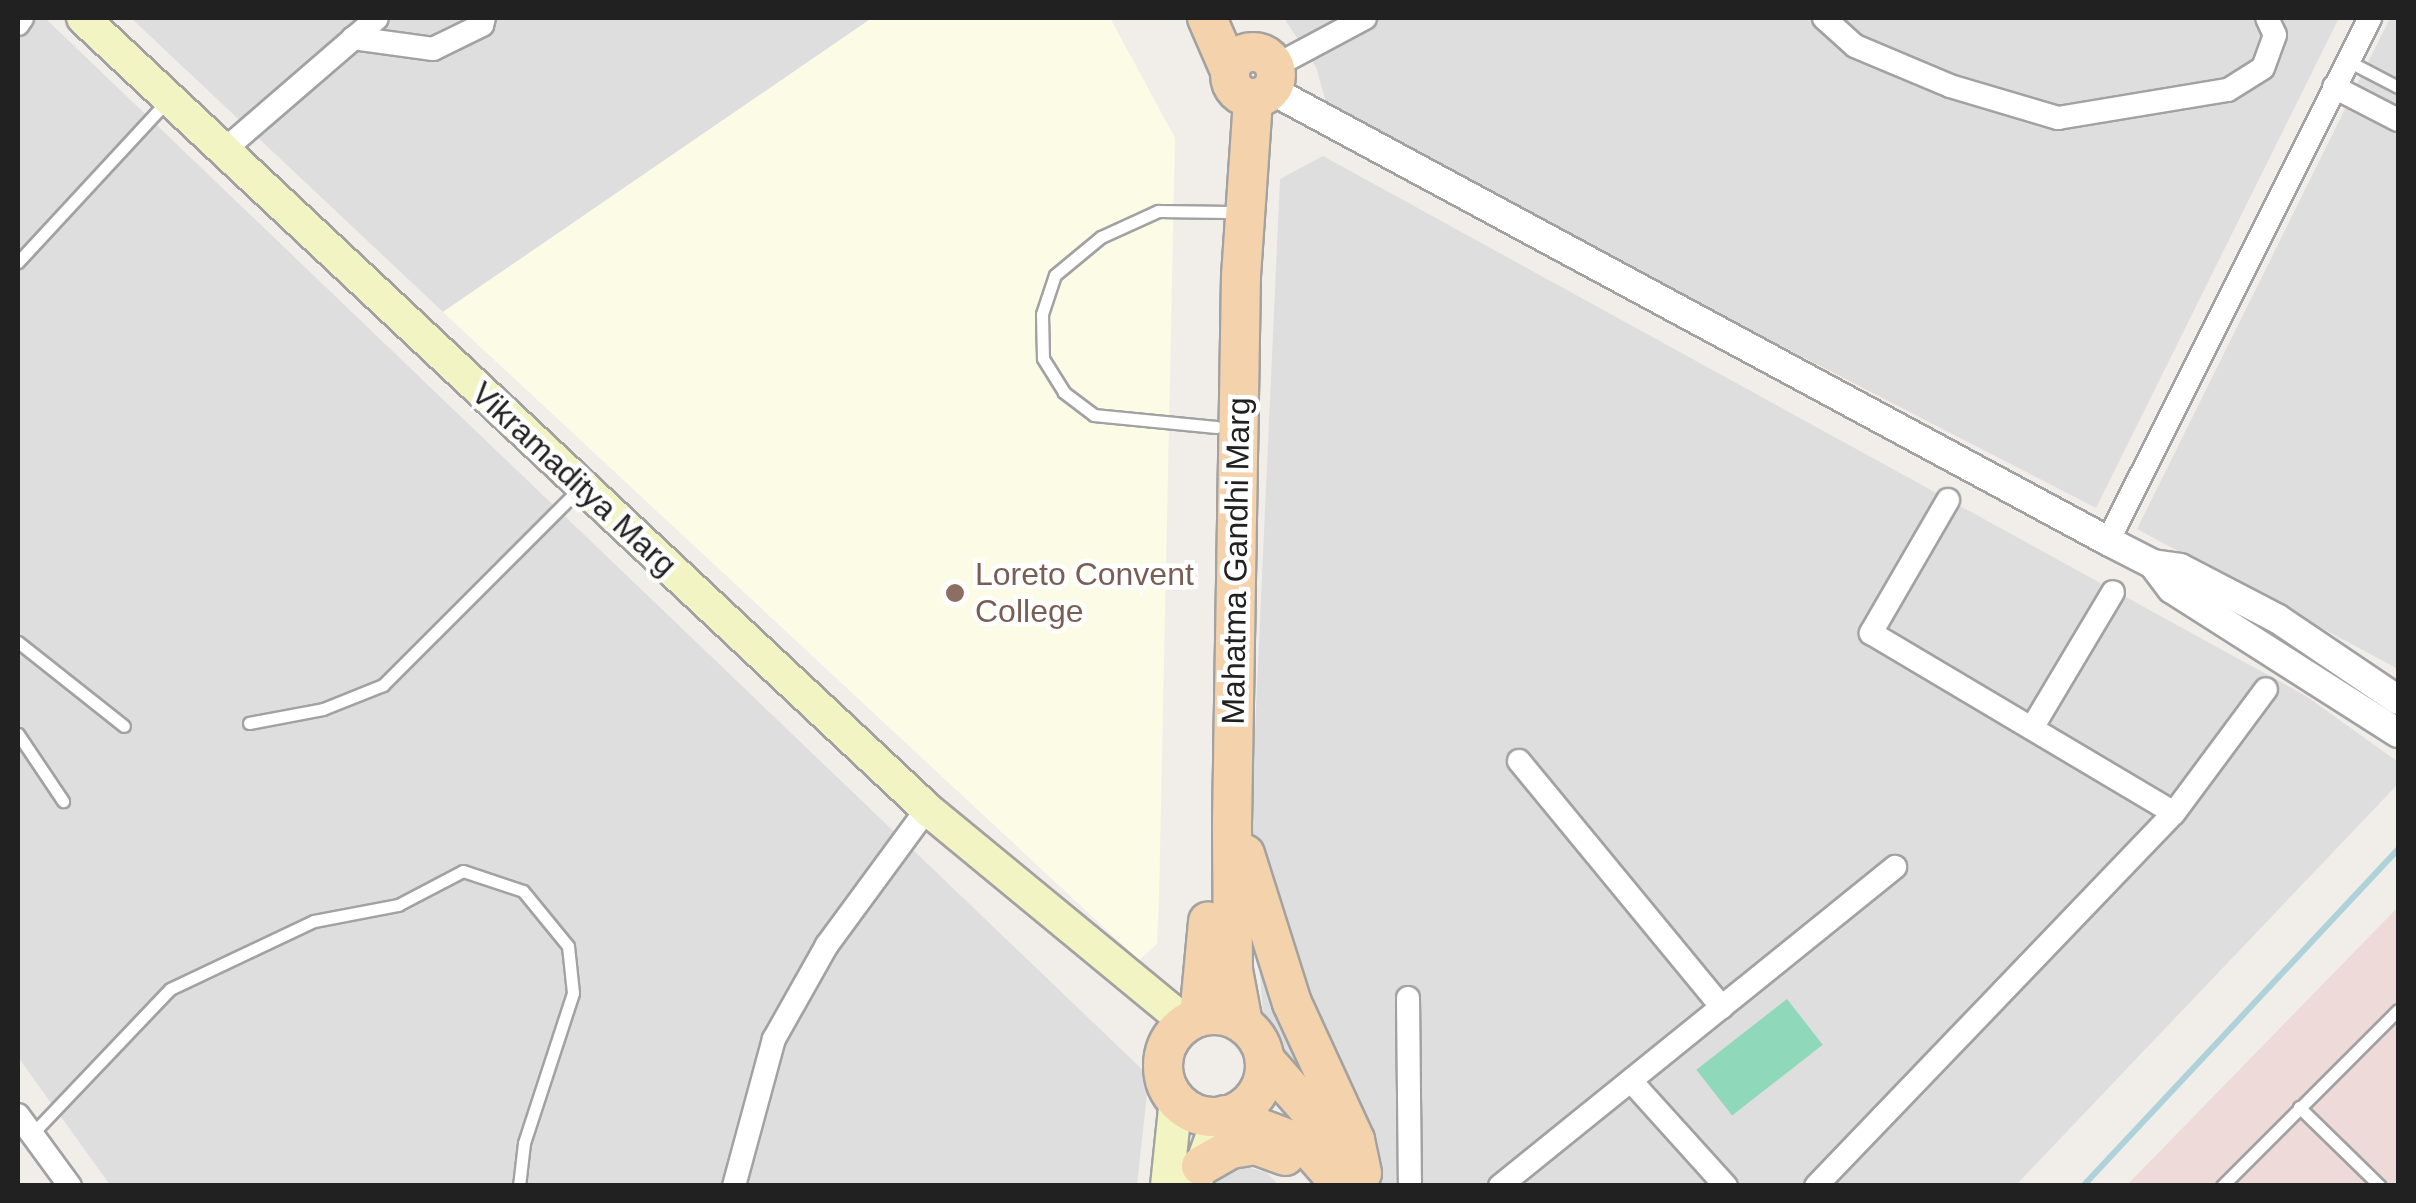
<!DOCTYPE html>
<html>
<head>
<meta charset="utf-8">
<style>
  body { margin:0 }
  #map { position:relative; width:2416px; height:1203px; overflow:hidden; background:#f1eee9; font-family:Arial,sans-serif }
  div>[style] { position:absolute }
  .residential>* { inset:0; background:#dfdede }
  .commercial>* { inset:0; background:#efdada }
  .education>* { inset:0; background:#fcfce6 }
  .pitch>* { inset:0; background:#8fd8ba; transform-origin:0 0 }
  .stream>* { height:6px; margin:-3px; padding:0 3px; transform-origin:3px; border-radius:3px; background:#aed1da }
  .roads { filter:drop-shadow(2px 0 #a2a2a2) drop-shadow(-2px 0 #a2a2a2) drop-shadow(0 2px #a2a2a2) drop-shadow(0 -2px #a2a2a2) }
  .service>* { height:11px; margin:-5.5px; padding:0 5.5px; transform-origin:5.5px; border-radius:5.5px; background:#fff }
  .minor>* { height:22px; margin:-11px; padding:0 11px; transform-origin:11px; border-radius:11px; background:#fff }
  .tertiary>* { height:28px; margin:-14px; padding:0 14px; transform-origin:14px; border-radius:14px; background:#fff }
  .secondary>* { height:32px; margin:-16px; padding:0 16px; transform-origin:16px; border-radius:16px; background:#f3f4c3 }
  .primary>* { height:38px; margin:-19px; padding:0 19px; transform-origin:19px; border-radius:19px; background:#f4d2ab }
  .primary>.ring { margin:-19px; padding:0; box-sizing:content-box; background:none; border:38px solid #f4d2ab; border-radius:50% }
  .dots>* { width:28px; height:28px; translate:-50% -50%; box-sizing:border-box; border:5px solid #fff; border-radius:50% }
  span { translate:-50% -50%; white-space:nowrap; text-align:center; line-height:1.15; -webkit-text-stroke:9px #fff; paint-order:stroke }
  .street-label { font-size:32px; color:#212121 }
  .education-label { font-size:32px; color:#785e54 }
  .left { translate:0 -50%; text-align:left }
  .frame { position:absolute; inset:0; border:20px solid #212121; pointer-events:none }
</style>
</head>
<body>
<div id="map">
  <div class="residential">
    <i style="clip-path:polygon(18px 18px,45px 18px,1149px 1076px,1137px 1185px,110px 1185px,18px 1057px)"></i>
    <i style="clip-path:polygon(131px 18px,872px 18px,443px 312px)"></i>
    <i style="clip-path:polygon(1284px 18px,2339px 18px,2096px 508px,1329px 113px,1316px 67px)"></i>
    <i style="clip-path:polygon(2390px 18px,2398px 18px,2398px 669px,2137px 529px)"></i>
    <i style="clip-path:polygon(1323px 156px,2306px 696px,2398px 762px,2398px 784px,2016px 1185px,1380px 1185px,1310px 1112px,1263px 1015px,1250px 842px,1280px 179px)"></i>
    <i style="clip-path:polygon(1217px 1160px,1266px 1172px,1279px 1185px,1206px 1186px)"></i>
  </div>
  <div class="commercial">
    <i style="clip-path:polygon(2398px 907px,2398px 1185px,2127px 1185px)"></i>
  </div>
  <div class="education">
    <i style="clip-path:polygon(872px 18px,1110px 18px,1175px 138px,1159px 896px,1157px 944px,1139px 960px,443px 312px)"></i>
  </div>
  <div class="pitch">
    <i style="left:1787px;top:999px;width:58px;height:115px;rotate:52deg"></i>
  </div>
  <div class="stream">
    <i style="left:2083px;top:1186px;width:461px;rotate:-46.9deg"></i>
  </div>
  <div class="roads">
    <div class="service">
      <i style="left:2348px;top:61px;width:56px;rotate:27.5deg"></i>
      <i style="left:18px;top:262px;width:218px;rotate:-47.2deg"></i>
      <i style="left:1216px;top:427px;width:123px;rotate:-174.4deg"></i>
      <i style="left:1094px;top:415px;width:38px;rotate:-143deg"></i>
      <i style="left:1064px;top:392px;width:40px;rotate:-122deg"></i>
      <i style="left:1043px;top:358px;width:44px;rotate:-91.3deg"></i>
      <i style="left:1042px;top:314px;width:41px;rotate:-71.6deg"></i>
      <i style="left:1055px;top:275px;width:60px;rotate:-39.6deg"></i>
      <i style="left:1101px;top:237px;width:63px;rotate:-24.5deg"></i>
      <i style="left:1158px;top:211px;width:72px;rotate:0.8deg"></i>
      <i style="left:18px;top:642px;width:135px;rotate:38.4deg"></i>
      <i style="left:249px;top:723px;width:75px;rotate:-10.7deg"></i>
      <i style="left:323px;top:709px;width:65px;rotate:-21.8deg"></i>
      <i style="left:383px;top:685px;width:277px;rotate:-45deg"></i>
      <i style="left:18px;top:734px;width:81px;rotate:56.1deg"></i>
      <i style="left:2299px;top:1107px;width:113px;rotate:44.3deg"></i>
      <i style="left:32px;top:1134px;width:200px;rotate:-46.4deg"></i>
      <i style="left:170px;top:989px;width:159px;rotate:-25.3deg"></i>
      <i style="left:314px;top:921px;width:86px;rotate:-10.8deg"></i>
      <i style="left:398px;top:905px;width:73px;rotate:-27.6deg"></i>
      <i style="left:463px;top:871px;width:63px;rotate:18.4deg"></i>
      <i style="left:523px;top:891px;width:71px;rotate:50.7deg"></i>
      <i style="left:568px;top:946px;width:47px;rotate:83.9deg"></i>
      <i style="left:573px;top:993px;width:158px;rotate:108.1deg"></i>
      <i style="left:524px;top:1143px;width:43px;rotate:96.6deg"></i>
      <i style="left:2222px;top:1186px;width:249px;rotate:-45deg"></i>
    </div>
    <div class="minor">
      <i style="left:1824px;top:18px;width:42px;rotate:42.1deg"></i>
      <i style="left:1855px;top:46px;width:103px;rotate:22.8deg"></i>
      <i style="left:1950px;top:86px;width:113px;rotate:16.5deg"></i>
      <i style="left:2058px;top:118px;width:172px;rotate:-9.4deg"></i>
      <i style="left:2228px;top:90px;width:41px;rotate:-32.2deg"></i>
      <i style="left:2263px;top:68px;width:35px;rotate:-70deg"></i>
      <i style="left:2275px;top:35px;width:19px;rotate:-115deg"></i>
      <i style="left:18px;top:24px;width:7px;rotate:-56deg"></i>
      <i style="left:353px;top:38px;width:81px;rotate:7.8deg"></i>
      <i style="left:433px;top:49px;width:55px;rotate:-26.1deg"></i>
      <i style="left:482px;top:25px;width:7px;rotate:-74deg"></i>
      <i style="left:1275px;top:66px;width:102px;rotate:-28.1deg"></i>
      <i style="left:2334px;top:87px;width:72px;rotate:27.3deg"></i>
      <i style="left:223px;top:151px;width:203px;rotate:-40.8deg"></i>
      <i style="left:1948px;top:500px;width:154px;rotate:120.1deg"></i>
      <i style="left:1871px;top:633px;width:352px;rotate:30.7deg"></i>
      <i style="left:2108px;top:541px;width:585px;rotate:-63.39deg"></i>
      <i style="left:2032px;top:728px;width:158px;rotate:-59.2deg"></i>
      <i style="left:1519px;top:761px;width:319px;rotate:50.5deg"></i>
      <i style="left:1408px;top:998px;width:188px;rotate:89.4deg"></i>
      <i style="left:1631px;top:1081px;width:142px;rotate:47.9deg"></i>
      <i style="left:18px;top:1115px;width:88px;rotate:53.8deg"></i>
      <i style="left:734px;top:1186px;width:152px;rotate:-74.8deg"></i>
      <i style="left:774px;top:1039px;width:108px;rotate:-60.6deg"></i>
      <i style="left:827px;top:945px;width:169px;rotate:-53.7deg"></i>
      <i style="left:1500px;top:1186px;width:508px;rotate:-38.92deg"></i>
      <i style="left:1816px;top:1186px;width:517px;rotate:-46.18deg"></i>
      <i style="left:2174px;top:813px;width:154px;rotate:-53.4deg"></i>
    </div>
    <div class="tertiary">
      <i style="left:1271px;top:90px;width:951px;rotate:28.32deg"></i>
      <i style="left:2108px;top:541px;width:51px;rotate:27.1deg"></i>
      <i style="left:2153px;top:564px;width:27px;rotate:8deg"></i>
      <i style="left:2180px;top:568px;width:110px;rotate:27.5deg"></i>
      <i style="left:2278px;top:619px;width:145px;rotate:34deg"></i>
      <i style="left:2153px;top:564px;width:31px;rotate:53deg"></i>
      <i style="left:2172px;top:589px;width:268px;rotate:32.5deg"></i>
    </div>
    <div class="secondary">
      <i style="left:83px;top:18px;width:1157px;rotate:43.14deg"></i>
      <i style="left:927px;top:809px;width:337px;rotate:39.5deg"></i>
      <i style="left:1167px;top:1186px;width:87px;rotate:-84.1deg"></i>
      <i style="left:1194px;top:1186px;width:73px;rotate:-70.1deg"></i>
    </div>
    <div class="primary">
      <i style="left:1207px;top:18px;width:58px;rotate:66.5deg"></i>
      <i class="ring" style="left:1230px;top:52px;width:8px;height:8px"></i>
      <i style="left:1245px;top:854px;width:156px;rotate:72.5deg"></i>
      <i style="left:1292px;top:1003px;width:151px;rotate:65.3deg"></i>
      <i style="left:1355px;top:1140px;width:34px;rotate:78deg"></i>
      <i class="ring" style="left:1163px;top:1015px;width:64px;height:64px"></i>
      <i style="left:1199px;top:1017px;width:96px;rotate:-84.6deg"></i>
      <i style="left:1243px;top:1023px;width:54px;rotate:-100.7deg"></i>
      <i style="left:1233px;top:970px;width:146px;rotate:-90.4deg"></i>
      <i style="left:1232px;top:824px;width:548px;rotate:-89.06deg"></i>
      <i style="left:1241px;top:276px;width:178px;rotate:-86.1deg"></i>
      <i style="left:1265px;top:1060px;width:123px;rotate:48.6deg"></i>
      <i style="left:1225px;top:1115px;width:88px;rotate:20.7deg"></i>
      <i style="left:1307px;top:1146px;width:53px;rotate:48.8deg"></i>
      <i style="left:1201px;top:1166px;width:34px;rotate:-30deg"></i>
      <i style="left:1231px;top:1149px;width:24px;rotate:-9deg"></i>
      <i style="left:1255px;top:1145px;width:32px;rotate:20deg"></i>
    </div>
  </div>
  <div class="dots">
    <i style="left:955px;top:593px;background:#8d6e63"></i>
  </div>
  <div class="street-label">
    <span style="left:574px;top:479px;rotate:43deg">Vikramaditya Marg</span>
    <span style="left:1236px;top:561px;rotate:-89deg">Mahatma Gandhi Marg</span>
  </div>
  <div class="education-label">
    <span class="left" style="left:975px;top:593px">Loreto Convent<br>College</span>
  </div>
  <div class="frame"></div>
</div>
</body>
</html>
